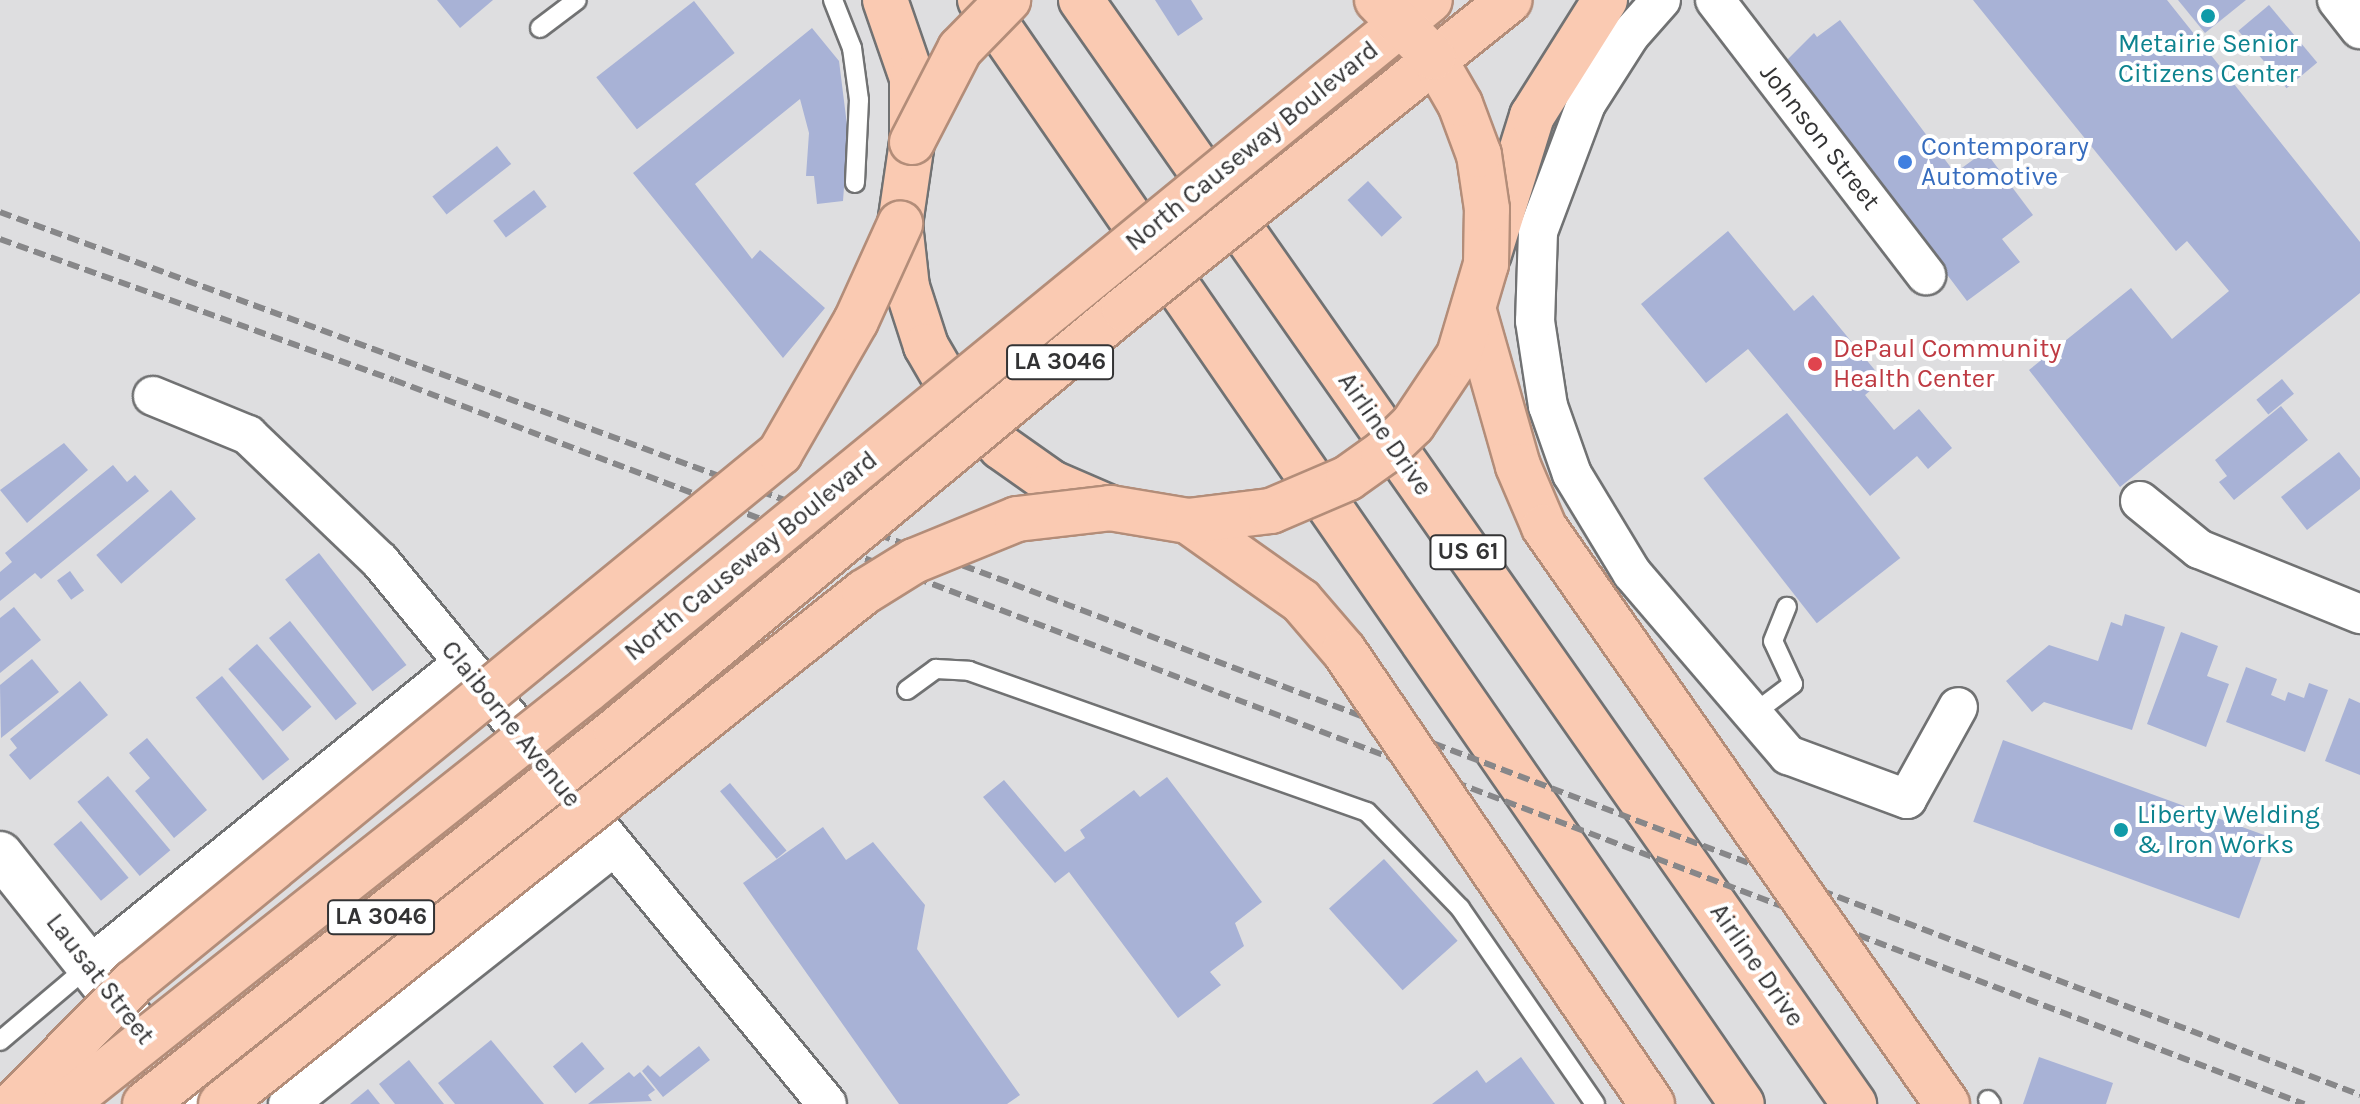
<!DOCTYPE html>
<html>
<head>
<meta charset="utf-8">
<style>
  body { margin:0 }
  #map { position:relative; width:2360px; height:1104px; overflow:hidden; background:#dedee0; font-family:Karla,sans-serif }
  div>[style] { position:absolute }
  .building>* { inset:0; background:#a8b2d6; transform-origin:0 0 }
  .roads { filter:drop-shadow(2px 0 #717273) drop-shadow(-2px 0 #717273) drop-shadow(0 2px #717273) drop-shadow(0 -2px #717273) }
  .service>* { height:18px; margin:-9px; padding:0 9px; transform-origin:9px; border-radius:9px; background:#fff }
  .minor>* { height:38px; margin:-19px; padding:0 19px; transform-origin:19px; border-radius:19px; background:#fff }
  .tertiary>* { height:44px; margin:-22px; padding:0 22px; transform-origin:22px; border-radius:22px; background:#fff }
  .trunk>* { height:44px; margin:-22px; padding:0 22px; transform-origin:22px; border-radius:22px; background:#facab2 }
  .rail>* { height:6px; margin-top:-3px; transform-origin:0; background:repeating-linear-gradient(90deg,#878789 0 12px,transparent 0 18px) }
  .bridges { filter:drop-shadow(2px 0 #b38d79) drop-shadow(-2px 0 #b38d79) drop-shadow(0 2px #b38d79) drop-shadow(0 -2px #b38d79) }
  .trunk-bridge>* { height:44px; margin:-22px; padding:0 22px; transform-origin:22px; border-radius:22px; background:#facab2 }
  .dots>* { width:22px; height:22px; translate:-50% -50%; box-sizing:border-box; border:4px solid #fff; border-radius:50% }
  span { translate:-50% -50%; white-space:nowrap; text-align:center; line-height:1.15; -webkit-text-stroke:8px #fff; paint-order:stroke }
  .shield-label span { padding:2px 6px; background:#fff; border:2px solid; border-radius:6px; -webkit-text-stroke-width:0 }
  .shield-label { font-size:24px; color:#333334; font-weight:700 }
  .culture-label { font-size:26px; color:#0d838f }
  .left { translate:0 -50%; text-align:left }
  .street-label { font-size:26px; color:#333334 }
  .shop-label { font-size:26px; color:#366cbe }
  .health-label { font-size:26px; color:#be3a42 }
</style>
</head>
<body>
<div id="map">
  <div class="building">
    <i style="clip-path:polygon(437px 0,493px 0,460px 28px)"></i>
    <i style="clip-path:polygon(1155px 0,1191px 0,1203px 19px,1178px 36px)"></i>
    <i style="clip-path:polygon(1973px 0,2167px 0,2360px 242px,2360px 293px,2120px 487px,2029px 370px,2131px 288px,2172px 339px,2229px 291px,2187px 241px,2176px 251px)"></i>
    <i style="clip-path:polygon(2178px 0,2246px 0,2205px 33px)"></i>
    <i style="left:694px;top:1px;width:66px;height:124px;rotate:52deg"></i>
    <i style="left:2269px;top:5px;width:75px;height:40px;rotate:50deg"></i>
    <i style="clip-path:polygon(1840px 20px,1955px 173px,1985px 151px,2033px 215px,2002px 239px,2020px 262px,1967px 301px,1786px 61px,1814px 33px,1817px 37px)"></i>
    <i style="clip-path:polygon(812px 28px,839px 61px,848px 133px,843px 201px,817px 204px,814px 176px,806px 176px,809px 133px,800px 99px,695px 184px,752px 259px,760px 250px,825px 308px,783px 358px,633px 173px)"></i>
    <i style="left:497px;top:146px;width:23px;height:82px;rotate:52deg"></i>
    <i style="left:1368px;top:181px;width:50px;height:28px;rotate:47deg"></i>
    <i style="left:534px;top:190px;width:21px;height:51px;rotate:53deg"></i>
    <i style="clip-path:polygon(1728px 231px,1794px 311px,1813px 295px,1883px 380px,1865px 395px,1894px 430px,1919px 409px,1952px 448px,1928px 469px,1917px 456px,1870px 496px,1748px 349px,1706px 383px,1641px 304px)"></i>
    <i style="left:2282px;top:379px;width:19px;height:33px;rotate:51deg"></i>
    <i style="clip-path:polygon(2281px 406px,2308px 440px,2234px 500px,2219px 482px,2227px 476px,2215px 460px)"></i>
    <i style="left:1787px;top:413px;width:184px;height:106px;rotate:52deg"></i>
    <i style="clip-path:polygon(64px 443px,88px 470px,27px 523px,0 490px)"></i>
    <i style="clip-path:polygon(2339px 452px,2360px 478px,2360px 489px,2307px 530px,2281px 497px)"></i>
    <i style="clip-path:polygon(113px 465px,127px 482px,135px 475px,149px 491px,41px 579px,35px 573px,0 601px,0 572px,12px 562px,5px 553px)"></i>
    <i style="left:171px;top:490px;width:38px;height:99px;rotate:49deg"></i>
    <i style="left:319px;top:553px;width:142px;height:43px;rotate:52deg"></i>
    <i style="left:70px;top:571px;width:24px;height:16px;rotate:54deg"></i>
    <i style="clip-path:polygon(14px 607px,41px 640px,0 673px,0 618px)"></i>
    <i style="clip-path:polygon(2125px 614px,2165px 627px,2132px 730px,2044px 702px,2032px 712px,2006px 681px,2049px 645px,2098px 661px,2111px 622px,2122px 626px)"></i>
    <i style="left:290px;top:621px;width:106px;height:27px;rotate:51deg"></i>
    <i style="clip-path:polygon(2181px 632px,2218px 646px,2207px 676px,2229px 684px,2206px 747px,2147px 724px)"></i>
    <i style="left:257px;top:644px;width:83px;height:38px;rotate:49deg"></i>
    <i style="clip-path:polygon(32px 659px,59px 692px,1px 738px,0 685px)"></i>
    <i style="clip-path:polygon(2246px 667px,2277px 679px,2271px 695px,2285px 701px,2288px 692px,2304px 698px,2309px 683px,2328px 690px,2305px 752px,2226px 722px)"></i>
    <i style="left:222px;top:676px;width:107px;height:34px;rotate:51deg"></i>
    <i style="clip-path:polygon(80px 681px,108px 715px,30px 780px,9px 755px,17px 748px,10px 739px)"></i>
    <i style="clip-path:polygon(2349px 698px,2360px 703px,2360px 775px,2325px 761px)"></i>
    <i style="clip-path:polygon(147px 738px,207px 810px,174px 838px,135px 791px,150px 778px,129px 753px)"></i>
    <i style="left:2003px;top:740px;width:283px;height:87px;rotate:20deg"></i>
    <i style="left:108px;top:776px;width:97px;height:40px;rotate:50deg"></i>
    <i style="clip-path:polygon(1167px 777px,1262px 902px,1235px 923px,1244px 946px,1210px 972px,1221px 985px,1178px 1018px,1069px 872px,1055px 883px,983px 797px,1004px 780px,1065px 852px,1085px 838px,1080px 830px,1134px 790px,1140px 797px)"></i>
    <i style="left:730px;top:783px;width:88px;height:13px;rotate:50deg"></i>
    <i style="left:81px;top:821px;width:74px;height:36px;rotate:50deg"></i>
    <i style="clip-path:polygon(823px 827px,846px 860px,873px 842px,925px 905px,917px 949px,1020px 1095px,1007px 1104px,899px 1104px,743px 883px)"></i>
    <i style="left:1384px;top:859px;width:110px;height:74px;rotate:48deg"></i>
    <i style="clip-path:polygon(491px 1040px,544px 1104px,455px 1104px,438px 1083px)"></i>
    <i style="left:582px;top:1042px;width:35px;height:38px;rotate:50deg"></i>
    <i style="clip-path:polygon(699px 1046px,710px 1060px,663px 1097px,642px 1071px,648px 1065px,660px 1077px)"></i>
    <i style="clip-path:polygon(1521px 1057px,1555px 1104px,1432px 1104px,1477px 1070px,1486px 1083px)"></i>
    <i style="clip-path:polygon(2039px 1057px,2113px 1083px,2106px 1104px,2023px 1104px)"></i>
    <i style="clip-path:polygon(409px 1060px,444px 1104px,395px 1104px,379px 1084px)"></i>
    <i style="clip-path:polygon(629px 1072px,634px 1077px,640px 1072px,655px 1090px,648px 1095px,652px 1101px,588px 1104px)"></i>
    <i style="clip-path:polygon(368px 1089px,380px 1104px,350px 1104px)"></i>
  </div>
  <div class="roads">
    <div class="service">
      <i style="left:833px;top:0;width:52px;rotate:68.4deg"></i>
      <i style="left:852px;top:48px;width:52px;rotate:82.3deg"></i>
      <i style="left:859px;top:100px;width:83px;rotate:92.8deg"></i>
      <i style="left:540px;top:28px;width:46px;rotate:-37.1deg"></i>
      <i style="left:907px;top:690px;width:36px;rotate:-36deg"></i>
      <i style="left:936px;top:669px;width:33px;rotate:3deg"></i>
      <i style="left:969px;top:671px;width:422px;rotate:19.5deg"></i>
      <i style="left:1367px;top:812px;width:134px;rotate:45.9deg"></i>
      <i style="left:1460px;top:908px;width:238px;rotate:55.4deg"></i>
      <i style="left:1753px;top:714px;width:50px;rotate:-36.9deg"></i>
      <i style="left:1793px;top:684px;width:47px;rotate:-114.9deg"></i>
      <i style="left:1773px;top:641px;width:37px;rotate:-68deg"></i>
      <i style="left:0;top:1041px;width:118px;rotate:-40.2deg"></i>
      <i style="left:1988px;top:1100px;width:5px;rotate:53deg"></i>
    </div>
    <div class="minor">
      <i style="left:1661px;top:0;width:47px;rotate:131.5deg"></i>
      <i style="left:1630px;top:35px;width:82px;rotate:122.5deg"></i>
      <i style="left:1586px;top:104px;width:137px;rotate:110.6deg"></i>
      <i style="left:1538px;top:232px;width:89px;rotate:91.9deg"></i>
      <i style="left:1535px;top:321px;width:86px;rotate:81.3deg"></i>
      <i style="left:1548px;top:406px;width:72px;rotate:70.6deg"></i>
      <i style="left:1572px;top:474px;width:116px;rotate:58.8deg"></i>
      <i style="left:1632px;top:573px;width:240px;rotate:49.4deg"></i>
      <i style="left:1788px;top:755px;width:127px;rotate:20.3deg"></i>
      <i style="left:1907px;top:799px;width:105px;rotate:-61deg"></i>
      <i style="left:1715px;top:0;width:347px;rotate:52.5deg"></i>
      <i style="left:2337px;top:0;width:37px;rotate:52deg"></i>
      <i style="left:153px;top:396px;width:103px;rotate:22.3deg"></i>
      <i style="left:248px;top:435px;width:182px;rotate:43.7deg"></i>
      <i style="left:380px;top:561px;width:703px;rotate:50.54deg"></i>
      <i style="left:2140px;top:501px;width:76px;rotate:39.1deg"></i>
      <i style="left:2199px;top:549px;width:174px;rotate:22deg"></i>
      <i style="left:90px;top:965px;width:479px;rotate:-39deg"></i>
      <i style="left:288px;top:1104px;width:414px;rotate:-38.3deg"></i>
    </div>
    <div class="tertiary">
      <i style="left:0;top:854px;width:320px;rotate:51.5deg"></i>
    </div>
    <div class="trunk">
      <i style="left:885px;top:0;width:83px;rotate:70.9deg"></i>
      <i style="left:912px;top:78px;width:64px;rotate:90deg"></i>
      <i style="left:912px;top:142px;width:83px;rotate:98.3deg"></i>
      <i style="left:900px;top:224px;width:63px;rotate:83.7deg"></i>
      <i style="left:907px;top:287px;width:62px;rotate:72.1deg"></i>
      <i style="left:926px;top:346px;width:64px;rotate:59.8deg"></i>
      <i style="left:958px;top:401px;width:63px;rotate:46.9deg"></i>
      <i style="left:1001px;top:447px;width:62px;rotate:35.2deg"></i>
      <i style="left:1052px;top:483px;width:63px;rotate:23.3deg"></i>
      <i style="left:980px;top:0;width:1341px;rotate:55.39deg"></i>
      <i style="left:1081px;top:0;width:1348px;rotate:55deg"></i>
      <i style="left:1489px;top:254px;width:145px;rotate:-72.7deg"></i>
      <i style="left:1532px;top:116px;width:137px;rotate:-57.8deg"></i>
    </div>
  </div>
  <div class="rail">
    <i style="left:0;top:212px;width:1079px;rotate:20.16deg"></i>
    <i style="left:1013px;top:584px;width:1441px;rotate:20.77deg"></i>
    <i style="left:0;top:239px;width:418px;rotate:19.7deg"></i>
    <i style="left:394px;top:380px;width:2043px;rotate:20.76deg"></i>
  </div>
  <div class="bridges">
    <div class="trunk-bridge">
      <i style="left:912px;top:142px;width:105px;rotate:-62.7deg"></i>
      <i style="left:960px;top:49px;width:69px;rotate:-45.6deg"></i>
      <i style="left:1475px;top:315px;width:157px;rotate:74.1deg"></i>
      <i style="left:1518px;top:466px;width:66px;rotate:66.9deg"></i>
      <i style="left:1544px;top:527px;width:704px;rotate:55.07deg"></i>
      <i style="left:1188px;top:521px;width:138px;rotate:35.3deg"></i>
      <i style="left:1301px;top:601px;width:66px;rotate:49.3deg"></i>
      <i style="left:1344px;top:651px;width:548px;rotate:55.79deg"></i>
      <i style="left:14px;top:1104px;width:171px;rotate:-45.5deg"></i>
      <i style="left:134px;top:982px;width:835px;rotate:-39.31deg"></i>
      <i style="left:780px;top:453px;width:152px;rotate:-60.1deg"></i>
      <i style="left:856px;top:321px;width:107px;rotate:-65.6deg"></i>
      <i style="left:65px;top:1104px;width:666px;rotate:-38.42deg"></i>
      <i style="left:587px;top:690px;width:1089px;rotate:-39.3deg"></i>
      <i style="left:145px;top:1104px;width:601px;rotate:-38.45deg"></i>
      <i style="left:616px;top:730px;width:660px;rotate:-39.65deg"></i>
      <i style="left:1124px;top:309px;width:494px;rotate:-38.7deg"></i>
      <i style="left:221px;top:1104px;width:822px;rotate:-38.53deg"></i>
      <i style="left:864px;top:592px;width:59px;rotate:-31.8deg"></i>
      <i style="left:914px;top:561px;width:111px;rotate:-22.2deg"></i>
      <i style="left:1017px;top:519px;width:94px;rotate:-6.7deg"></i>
      <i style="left:1110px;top:508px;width:79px;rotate:9.5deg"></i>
      <i style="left:1188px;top:521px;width:84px;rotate:-6.9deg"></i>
      <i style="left:1271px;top:511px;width:84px;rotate:-23.2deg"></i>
      <i style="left:1348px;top:478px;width:43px;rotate:-35.5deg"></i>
      <i style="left:1383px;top:453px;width:42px;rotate:-44deg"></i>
      <i style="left:1413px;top:424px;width:83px;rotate:-56.3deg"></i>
      <i style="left:1459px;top:355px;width:95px;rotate:-73.5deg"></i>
      <i style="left:1486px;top:264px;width:55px;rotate:-89deg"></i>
      <i style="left:1487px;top:209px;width:55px;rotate:-98.4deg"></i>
      <i style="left:1479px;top:155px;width:54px;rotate:-110.4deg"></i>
      <i style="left:1460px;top:104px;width:54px;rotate:-119.9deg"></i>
      <i style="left:1433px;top:57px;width:80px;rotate:-134.5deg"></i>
    </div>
  </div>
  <div class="dots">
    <i style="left:2208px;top:16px;background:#0f9aa8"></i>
    <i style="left:1905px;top:162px;background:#3f7fe0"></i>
    <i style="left:1815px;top:364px;background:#e0444e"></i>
    <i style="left:2121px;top:830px;background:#0f9aa8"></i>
  </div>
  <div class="shield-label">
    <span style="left:1060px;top:362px">LA 3046</span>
    <span style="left:1468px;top:552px">US 61</span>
    <span style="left:381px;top:917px">LA 3046</span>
  </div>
  <div class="culture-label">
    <span style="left:2208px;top:59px">Metairie Senior<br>Citizens Center</span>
    <span class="left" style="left:2137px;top:830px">Liberty Welding<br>&amp; Iron Works</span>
  </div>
  <div class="street-label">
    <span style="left:1820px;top:137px;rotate:52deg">Johnson Street</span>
    <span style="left:1252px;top:146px;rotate:-39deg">North Causeway Boulevard</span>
    <span style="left:1385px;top:434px;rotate:55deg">Airline Drive</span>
    <span style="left:751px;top:556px;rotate:-39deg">North Causeway Boulevard</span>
    <span style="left:511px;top:724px;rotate:51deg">Claiborne Avenue</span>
    <span style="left:1757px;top:965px;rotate:55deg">Airline Drive</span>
    <span style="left:100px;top:979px;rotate:52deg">Lausat Street</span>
  </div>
  <div class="shop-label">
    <span class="left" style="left:1921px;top:162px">Contemporary<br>Automotive</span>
  </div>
  <div class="health-label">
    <span class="left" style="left:1833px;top:364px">DePaul Community<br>Health Center</span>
  </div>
</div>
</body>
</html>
